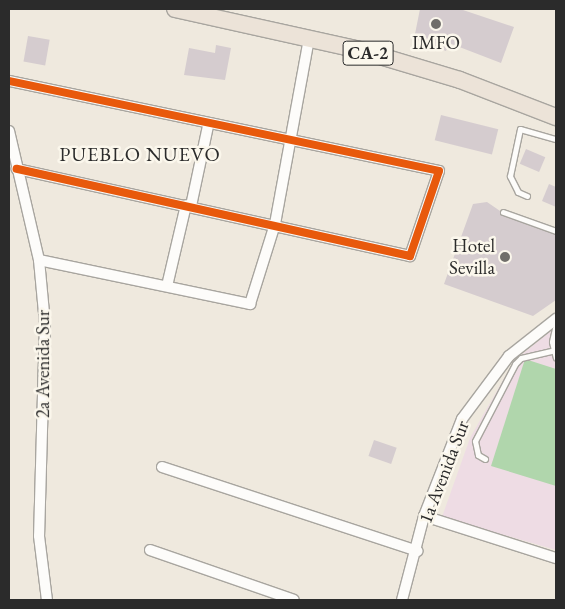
<!DOCTYPE html>
<html>
<head>
<meta charset="utf-8">
<style>
  body { margin:0 }
  #map { position:relative; width:565px; height:609px; overflow:hidden; background:#efe9de; font-family:"EB Garamond",serif }
  div>[style] { position:absolute }
  .built>* { inset:0; background:#eedce4 }
  .green>* { inset:0; background:#b0d6ac }
  .building>* { inset:0; background:#d5cccf; transform-origin:0 0 }
  .roads { filter:drop-shadow(1px 0 #a8a59f) drop-shadow(-1px 0 #a8a59f) drop-shadow(0 1px #a8a59f) drop-shadow(0 -1px #a8a59f) }
  .service>* { height:5px; margin:-2.5px; padding:0 2.5px; transform-origin:2.5px; border-radius:2.5px; background:#fdfcfa }
  .minor>* { height:10px; margin:-5px; padding:0 5px; transform-origin:5px; border-radius:5px; background:#fdfcfa }
  .primary>* { height:16px; margin:-8px; padding:0 8px; transform-origin:8px; border-radius:8px; background:#ece3d8 }
  .cycleway>* { height:8px; margin:-4px; padding:0 4px; transform-origin:4px; border-radius:4px; background:#e8590c }
  .dots>* { width:14px; height:14px; translate:-50% -50%; box-sizing:border-box; border:2px solid #fbf7ec; border-radius:50% }
  span { translate:-50% -50%; white-space:nowrap; text-align:center; line-height:1.15; -webkit-text-stroke:5px #fbf7ec; paint-order:stroke }
  .shield-label span { padding:1px 4px; background:#fbf7ec; border:1px solid; border-radius:4px; -webkit-text-stroke-width:0 }
  .shield-label { font-size:18px; color:#2b2b2b; font-weight:700 }
  .poi-label { font-size:19px; color:#2b2b2b }
  .right { translate:-100% -50%; text-align:right }
  .street-label { font-size:19px; color:#2b2b2b }
  .neighbourhood-label { font-size:20px; color:#2b2b2b; letter-spacing:1px }
  .frame { position:absolute; inset:0; border:10px solid #2b2b2b; pointer-events:none }
</style>
</head>
<body>
<div id="map">
  <div class="built">
    <i style="clip-path:polygon(556px 327px,556px 550px,442px 517px,470px 438px,514px 361px)"></i>
  </div>
  <div class="green">
    <i style="clip-path:polygon(525px 359px,556px 369px,556px 486px,491px 466px)"></i>
  </div>
  <div class="building">
    <i style="clip-path:polygon(420px 9px,460px 9px,514px 27px,501px 63px,449px 43px,446px 51px,414px 39px)"></i>
    <i style="left:28px;top:36px;width:22px;height:26px;rotate:10deg"></i>
    <i style="clip-path:polygon(216px 45px,231px 48px,225px 80px,184px 75px,189px 48px,215px 53px)"></i>
    <i style="left:441px;top:115px;width:59px;height:26px;rotate:14deg"></i>
    <i style="left:526px;top:149px;width:21px;height:16px;rotate:23deg"></i>
    <i style="clip-path:polygon(549px 184px,556px 187px,556px 207px,542px 201px)"></i>
    <i style="clip-path:polygon(487px 202px,503px 213px,556px 231px,556px 300px,533px 316px,444px 284px,473px 204px)"></i>
    <i style="left:374px;top:440px;width:24px;height:17px;rotate:19deg"></i>
  </div>
  <div class="roads">
    <div class="service">
      <i style="left:527px;top:196px;width:10px;rotate:-156deg"></i>
      <i style="left:518px;top:192px;width:18px;rotate:-117deg"></i>
      <i style="left:510px;top:176px;width:48px;rotate:-78deg"></i>
      <i style="left:520px;top:129px;width:37px;rotate:16deg"></i>
      <i style="left:503px;top:212px;width:56px;rotate:19.7deg"></i>
      <i style="left:556px;top:324px;width:18px;rotate:103deg"></i>
      <i style="left:552px;top:342px;width:16px;rotate:76deg"></i>
      <i style="left:485px;top:459px;width:8px;rotate:-150deg"></i>
      <i style="left:478px;top:455px;width:14px;rotate:-102deg"></i>
      <i style="left:475px;top:441px;width:87px;rotate:-62.5deg"></i>
      <i style="left:515px;top:364px;width:8px;rotate:-45deg"></i>
      <i style="left:521px;top:358px;width:32px;rotate:-13deg"></i>
    </div>
    <div class="minor">
      <i style="left:9px;top:81px;width:439px;rotate:11.8deg"></i>
      <i style="left:439px;top:171px;width:90px;rotate:108.8deg"></i>
      <i style="left:410px;top:256px;width:403px;rotate:-167.5deg"></i>
      <i style="left:9px;top:131px;width:132px;rotate:76.9deg"></i>
      <i style="left:39px;top:260px;width:63px;rotate:84.6deg"></i>
      <i style="left:45px;top:323px;width:213px;rotate:91.6deg"></i>
      <i style="left:39px;top:536px;width:64px;rotate:82.9deg"></i>
      <i style="left:191px;top:206px;width:82px;rotate:-78deg"></i>
      <i style="left:39px;top:260px;width:216px;rotate:11.8deg"></i>
      <i style="left:250px;top:304px;width:84px;rotate:-72.6deg"></i>
      <i style="left:275px;top:224px;width:189px;rotate:-79.6deg"></i>
      <i style="left:167px;top:286px;width:83px;rotate:-76.8deg"></i>
      <i style="left:162px;top:467px;width:269px;rotate:18.2deg"></i>
      <i style="left:424px;top:516px;width:139px;rotate:17.7deg"></i>
      <i style="left:150px;top:550px;width:152px;rotate:19.1deg"></i>
      <i style="left:402px;top:600px;width:87px;rotate:-75.3deg"></i>
      <i style="left:424px;top:516px;width:104px;rotate:-68.6deg"></i>
      <i style="left:462px;top:419px;width:79px;rotate:-53.3deg"></i>
      <i style="left:509px;top:356px;width:60px;rotate:-38.2deg"></i>
    </div>
    <div class="primary">
      <i style="left:175px;top:9px;width:189px;rotate:12.5deg"></i>
      <i style="left:360px;top:50px;width:104px;rotate:16.7deg"></i>
      <i style="left:460px;top:80px;width:103px;rotate:21.1deg"></i>
    </div>
  </div>
  <div class="cycleway">
    <i style="left:9px;top:81px;width:439px;rotate:11.8deg"></i>
    <i style="left:439px;top:171px;width:90px;rotate:108.8deg"></i>
    <i style="left:410px;top:256px;width:403px;rotate:-167.5deg"></i>
  </div>
  <div class="dots">
    <i style="left:436px;top:24px;background:#706e6a"></i>
    <i style="left:505px;top:257px;background:#706e6a"></i>
  </div>
  <div class="shield-label">
    <span style="left:368px;top:53px">CA-2</span>
  </div>
  <div class="poi-label">
    <span style="left:436px;top:43px">IMFO</span>
    <span class="right" style="left:495px;top:257px">Hotel<br>Sevilla</span>
  </div>
  <div class="street-label">
    <span style="left:43px;top:364px;rotate:-90deg">2a Avenida Sur</span>
    <span style="left:444px;top:472px;rotate:-69deg">1a Avenida Sur</span>
  </div>
  <div class="neighbourhood-label">
    <span style="left:140px;top:154px">PUEBLO NUEVO</span>
  </div>
  <div class="frame"></div>
</div>
</body>
</html>
